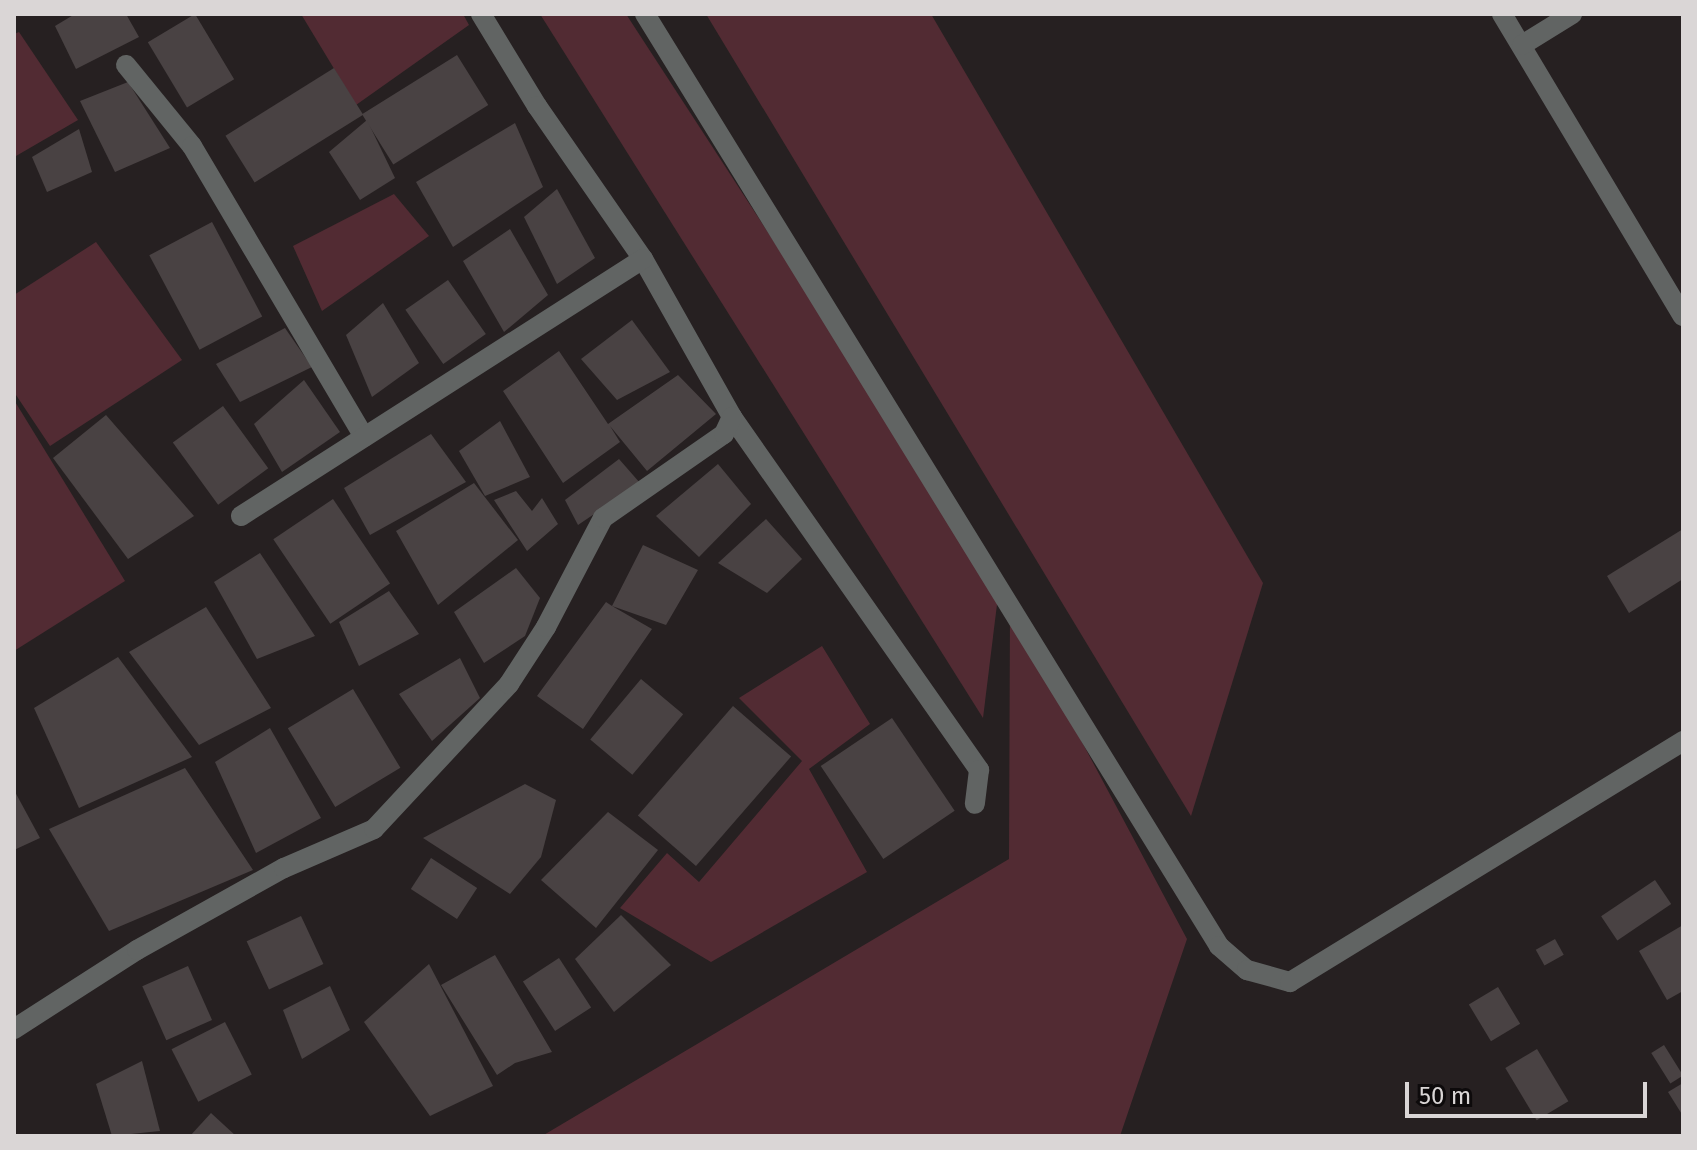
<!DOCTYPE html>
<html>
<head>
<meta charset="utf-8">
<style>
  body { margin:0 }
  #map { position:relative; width:1697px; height:1150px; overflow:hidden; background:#262021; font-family:"Fira Sans",sans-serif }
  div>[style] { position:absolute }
  .green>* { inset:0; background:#522b33 }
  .building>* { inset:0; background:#494243; transform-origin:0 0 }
  .minor>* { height:20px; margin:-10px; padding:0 10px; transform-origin:10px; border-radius:10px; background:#616463 }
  span { translate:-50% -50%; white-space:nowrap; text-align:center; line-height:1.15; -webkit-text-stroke:6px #0d0a0b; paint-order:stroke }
  .frame { position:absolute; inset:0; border:16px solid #dad6d6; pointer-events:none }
  .scale { position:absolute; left:1405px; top:1082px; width:242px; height:36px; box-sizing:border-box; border:4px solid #dad6d6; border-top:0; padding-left:10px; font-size:24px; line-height:28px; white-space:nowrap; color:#dad6d6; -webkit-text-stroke:6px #0d0a0b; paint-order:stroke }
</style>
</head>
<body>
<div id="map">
  <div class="green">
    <i style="clip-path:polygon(301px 14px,463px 14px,469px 25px,356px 105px)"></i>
    <i style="clip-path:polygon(540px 14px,626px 14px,999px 588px,983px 718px)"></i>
    <i style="clip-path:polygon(706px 14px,931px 14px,1263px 583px,1191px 816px)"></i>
    <i style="clip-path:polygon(19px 32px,78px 120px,16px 156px,14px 34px)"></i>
    <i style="clip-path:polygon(394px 194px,429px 236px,322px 311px,293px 246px)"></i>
    <i style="clip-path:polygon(96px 242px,182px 360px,50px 446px,14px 392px,14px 295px)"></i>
    <i style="clip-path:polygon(14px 400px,125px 581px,14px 651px)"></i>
    <i style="clip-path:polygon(1010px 607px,1187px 939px,1120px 1136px,542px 1136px,1009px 859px)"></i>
    <i style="clip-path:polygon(822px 646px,870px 724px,809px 769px,867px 872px,711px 962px,620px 908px,667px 853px,699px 882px,802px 761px,739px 698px)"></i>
  </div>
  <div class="building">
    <i style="clip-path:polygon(75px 14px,126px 14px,139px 37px,76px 69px,55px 26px)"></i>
    <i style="left:195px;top:14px;width:76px;height:55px;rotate:59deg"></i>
    <i style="left:457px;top:55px;width:59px;height:112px;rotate:58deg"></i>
    <i style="left:334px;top:68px;width:55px;height:128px;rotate:58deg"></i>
    <i style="clip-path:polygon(128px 82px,170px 148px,115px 172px,80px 101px)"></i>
    <i style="clip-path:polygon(367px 120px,395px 178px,360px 200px,329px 152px)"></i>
    <i style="clip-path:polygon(515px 123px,543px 187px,453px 247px,416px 182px)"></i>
    <i style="clip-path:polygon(79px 129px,92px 172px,47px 192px,32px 157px)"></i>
    <i style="clip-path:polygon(557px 189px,595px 258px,557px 284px,524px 217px)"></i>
    <i style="left:212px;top:222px;width:107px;height:71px;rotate:62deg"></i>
    <i style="clip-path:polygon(510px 229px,548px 295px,504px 332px,463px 261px)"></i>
    <i style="left:448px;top:280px;width:66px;height:52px;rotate:55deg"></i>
    <i style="clip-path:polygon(383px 303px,419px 363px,372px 397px,346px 335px)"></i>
    <i style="clip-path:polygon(632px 320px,670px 372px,617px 400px,581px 359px)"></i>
    <i style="clip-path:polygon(285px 328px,312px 367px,240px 402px,216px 364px)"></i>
    <i style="clip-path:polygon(559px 351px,608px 424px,678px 375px,716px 414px,647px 471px,610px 426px,620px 442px,563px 483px,503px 391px)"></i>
    <i style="clip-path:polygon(304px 380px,340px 432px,282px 472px,254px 424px)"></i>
    <i style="left:223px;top:406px;width:77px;height:62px;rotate:54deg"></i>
    <i style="clip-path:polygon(106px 415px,194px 516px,128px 559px,53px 458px)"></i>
    <i style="clip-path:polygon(500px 421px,530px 477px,485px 496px,459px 451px)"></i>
    <i style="clip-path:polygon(431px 434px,466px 482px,370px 535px,344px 488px)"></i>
    <i style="clip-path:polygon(619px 459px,640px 483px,578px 525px,565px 500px)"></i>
    <i style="clip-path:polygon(718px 464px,751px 504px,699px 557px,656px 516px)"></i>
    <i style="clip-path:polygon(474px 483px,518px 540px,438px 605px,396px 531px)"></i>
    <i style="clip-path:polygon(516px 491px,532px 511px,542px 498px,558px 524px,527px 551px,494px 500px)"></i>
    <i style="left:333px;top:499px;width:102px;height:72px;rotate:56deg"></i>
    <i style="clip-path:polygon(766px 519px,802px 559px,767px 593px,718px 563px)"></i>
    <i style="clip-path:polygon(1683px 529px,1683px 579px,1629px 613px,1607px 576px)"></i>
    <i style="clip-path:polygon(643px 545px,698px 570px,666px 625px,612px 606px,652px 629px,583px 729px,537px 696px,606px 602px,612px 606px)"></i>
    <i style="clip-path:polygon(260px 553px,315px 636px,257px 659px,214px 582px)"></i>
    <i style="clip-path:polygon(516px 568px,540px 598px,525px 636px,484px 663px,454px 612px)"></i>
    <i style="clip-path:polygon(389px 591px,419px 634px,359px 666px,339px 622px)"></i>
    <i style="clip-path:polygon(206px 607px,271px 708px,199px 745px,129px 652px)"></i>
    <i style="clip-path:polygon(118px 657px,192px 757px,79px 808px,34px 708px)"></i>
    <i style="clip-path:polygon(460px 658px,480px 698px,432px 741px,399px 694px)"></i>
    <i style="left:641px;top:679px;width:55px;height:79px;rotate:40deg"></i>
    <i style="left:353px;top:689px;width:92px;height:76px;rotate:59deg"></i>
    <i style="left:733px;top:706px;width:77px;height:145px;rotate:41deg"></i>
    <i style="left:892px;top:718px;width:112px;height:86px;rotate:56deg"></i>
    <i style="clip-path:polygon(270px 728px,321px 818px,256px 853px,215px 762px)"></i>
    <i style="clip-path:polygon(185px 768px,253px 870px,109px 931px,49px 829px)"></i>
    <i style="clip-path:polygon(525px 784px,556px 800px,541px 857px,510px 894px,423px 838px)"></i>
    <i style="clip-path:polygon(14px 790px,40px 838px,14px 850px)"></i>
    <i style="clip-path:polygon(608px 812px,658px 850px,596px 928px,541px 880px)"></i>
    <i style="left:431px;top:858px;width:55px;height:37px;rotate:33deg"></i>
    <i style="left:1655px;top:880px;width:29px;height:65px;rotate:56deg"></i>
    <i style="clip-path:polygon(621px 915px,671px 965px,614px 1012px,575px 959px)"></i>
    <i style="left:301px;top:916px;width:53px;height:60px;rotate:65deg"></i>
    <i style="clip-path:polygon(1683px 925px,1683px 991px,1667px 1000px,1639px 951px)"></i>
    <i style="left:1555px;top:939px;width:18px;height:22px;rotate:61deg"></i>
    <i style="clip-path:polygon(495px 955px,552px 1052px,515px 1063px,497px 1075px,441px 985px)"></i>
    <i style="left:559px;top:958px;width:59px;height:43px;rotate:57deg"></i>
    <i style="clip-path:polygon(429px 964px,493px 1086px,430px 1116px,364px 1022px)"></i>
    <i style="left:188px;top:966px;width:59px;height:50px;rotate:66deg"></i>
    <i style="clip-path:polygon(330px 986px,350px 1030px,302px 1059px,283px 1010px)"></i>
    <i style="left:1498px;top:987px;width:43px;height:34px;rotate:59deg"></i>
    <i style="left:225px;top:1022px;width:59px;height:60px;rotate:63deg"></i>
    <i style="left:1664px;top:1045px;width:36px;height:15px;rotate:58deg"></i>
    <i style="left:1537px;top:1049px;width:61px;height:37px;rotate:59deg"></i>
    <i style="clip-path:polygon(142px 1061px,160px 1131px,112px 1136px,96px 1084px)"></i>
    <i style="clip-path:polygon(1683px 1083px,1683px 1116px,1668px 1092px)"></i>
    <i style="clip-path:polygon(211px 1113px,236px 1136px,190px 1136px)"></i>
  </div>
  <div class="minor">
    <i style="left:481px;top:14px;width:108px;rotate:58.7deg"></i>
    <i style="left:537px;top:106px;width:186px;rotate:55.3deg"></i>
    <i style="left:643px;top:259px;width:181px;rotate:60.6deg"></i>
    <i style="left:732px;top:417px;width:431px;rotate:55deg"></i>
    <i style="left:979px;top:770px;width:34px;rotate:97deg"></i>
    <i style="left:645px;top:14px;width:1095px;rotate:58.37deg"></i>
    <i style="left:1219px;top:946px;width:37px;rotate:41deg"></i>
    <i style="left:1247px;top:970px;width:45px;rotate:15.6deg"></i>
    <i style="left:1290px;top:982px;width:461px;rotate:-31.5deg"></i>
    <i style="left:1502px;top:14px;width:352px;rotate:59.1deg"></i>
    <i style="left:1522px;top:45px;width:59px;rotate:-31.8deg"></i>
    <i style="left:126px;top:65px;width:104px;rotate:50.8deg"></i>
    <i style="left:192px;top:146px;width:338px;rotate:59.4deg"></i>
    <i style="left:241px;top:516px;width:477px;rotate:-32.6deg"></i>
    <i style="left:14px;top:1029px;width:146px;rotate:-32.7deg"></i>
    <i style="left:137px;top:950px;width:168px;rotate:-29.2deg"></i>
    <i style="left:284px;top:868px;width:98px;rotate:-23.4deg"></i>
    <i style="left:374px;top:829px;width:198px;rotate:-47deg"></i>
    <i style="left:509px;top:684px;width:68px;rotate:-57deg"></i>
    <i style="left:546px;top:627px;width:123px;rotate:-62.4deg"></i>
    <i style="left:603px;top:518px;width:147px;rotate:-34.8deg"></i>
    <i style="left:724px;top:434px;width:19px;rotate:-65deg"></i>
  </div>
  <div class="frame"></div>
  <div class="scale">50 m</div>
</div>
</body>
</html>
